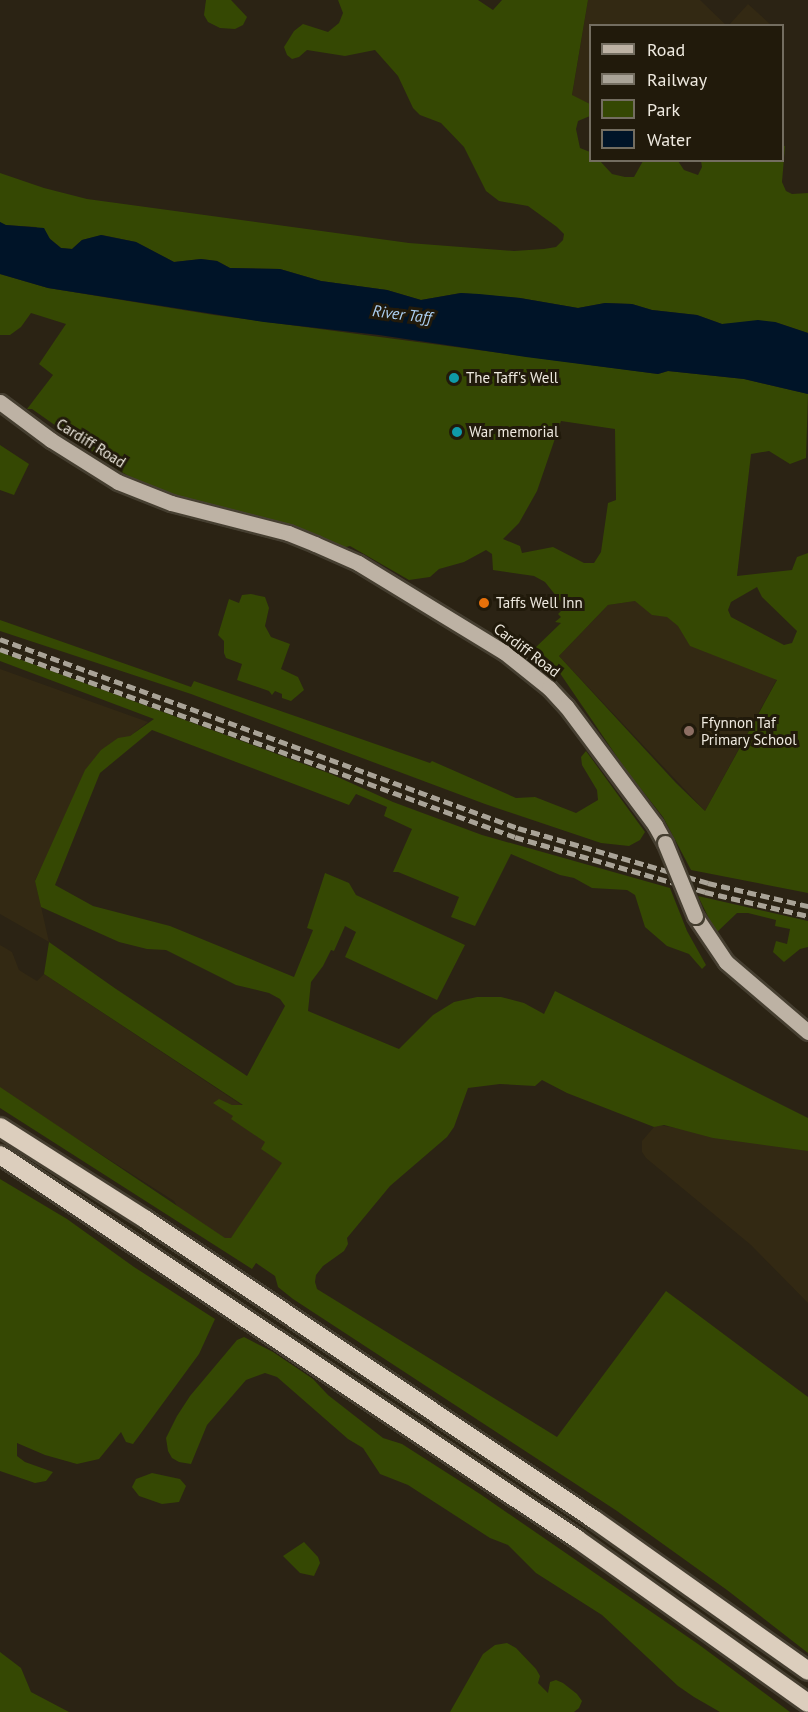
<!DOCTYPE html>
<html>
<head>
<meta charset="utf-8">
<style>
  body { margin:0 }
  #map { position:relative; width:808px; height:1712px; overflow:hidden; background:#2b2314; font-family:"PT Sans",sans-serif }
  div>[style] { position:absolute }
  .built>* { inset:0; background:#332913 }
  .green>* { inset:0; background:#354803 }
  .water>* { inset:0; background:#001428 }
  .roads { filter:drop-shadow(2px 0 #463f31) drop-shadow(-2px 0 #463f31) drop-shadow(0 2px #463f31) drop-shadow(0 -2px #463f31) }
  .primary>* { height:15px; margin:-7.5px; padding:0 7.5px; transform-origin:7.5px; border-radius:7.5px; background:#bdb2a4 }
  .highway>* { height:18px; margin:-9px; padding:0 9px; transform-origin:9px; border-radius:9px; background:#dccebd }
  .rail>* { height:4.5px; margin-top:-2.25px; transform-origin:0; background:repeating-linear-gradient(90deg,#a9a397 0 9px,transparent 0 13.5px) }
  .bridges { filter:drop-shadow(2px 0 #463f31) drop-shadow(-2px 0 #463f31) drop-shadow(0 2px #463f31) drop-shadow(0 -2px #463f31) }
  .primary-bridge>* { height:15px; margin:-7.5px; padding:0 7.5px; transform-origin:7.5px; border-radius:7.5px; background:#bdb2a4 }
  .dots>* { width:16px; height:16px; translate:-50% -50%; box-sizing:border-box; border:3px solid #211a0b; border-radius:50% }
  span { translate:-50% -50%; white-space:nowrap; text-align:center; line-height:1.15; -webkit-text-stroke:6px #211a0b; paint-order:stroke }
  .poi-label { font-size:15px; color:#efeae0 }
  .left { translate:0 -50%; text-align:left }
  .street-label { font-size:15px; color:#efeae0 }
  .water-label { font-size:16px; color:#accff1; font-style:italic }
  .legend { position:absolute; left:589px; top:24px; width:195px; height:138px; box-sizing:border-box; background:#211a0b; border:2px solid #736d60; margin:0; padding:8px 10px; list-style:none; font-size:18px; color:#efeae0 }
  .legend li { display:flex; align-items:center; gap:12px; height:30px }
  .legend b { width:30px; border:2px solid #736d60 }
</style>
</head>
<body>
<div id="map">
  <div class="built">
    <i style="clip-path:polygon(588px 0,700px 0,726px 25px,590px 26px,590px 104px,572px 96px)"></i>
    <i style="clip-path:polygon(748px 4px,771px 25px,729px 25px)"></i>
    <i style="clip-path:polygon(666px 596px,777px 679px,705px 811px,559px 656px,608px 605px)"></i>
    <i style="clip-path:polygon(0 669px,148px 722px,97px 762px,35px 880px,49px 942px,0 914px)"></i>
    <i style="clip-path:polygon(0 945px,12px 952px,19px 970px,27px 975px,37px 981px,44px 974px,317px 1155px,299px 1201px,252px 1269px,187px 1223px,174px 1201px,33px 1111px,0 1094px)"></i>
    <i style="clip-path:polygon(659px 1125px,808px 1151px,808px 1303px,751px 1245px,646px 1158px,642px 1152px,642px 1141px,654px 1127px)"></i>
  </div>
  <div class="green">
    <i style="clip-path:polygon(206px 0,231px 0,247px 17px,243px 25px,235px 29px,220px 28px,208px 22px,204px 15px)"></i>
    <i style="clip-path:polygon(338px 0,478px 0,493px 10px,502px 0,588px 0,572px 95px,590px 104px,590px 116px,578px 121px,576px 129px,580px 148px,590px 152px,590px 160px,600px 161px,612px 174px,625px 177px,634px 177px,643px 161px,678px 161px,684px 170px,698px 175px,702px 167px,701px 161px,782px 160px,783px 146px,785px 146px,782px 182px,786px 191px,792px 194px,808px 193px,808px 333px,775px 322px,722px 324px,697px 315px,652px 310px,632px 304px,605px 303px,578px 308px,520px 298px,461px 293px,421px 300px,387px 290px,321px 281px,280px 269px,230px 268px,217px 261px,201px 259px,174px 262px,136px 242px,102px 235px,82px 240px,72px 249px,61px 248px,36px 227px,5px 225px,0 222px,0 173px,44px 188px,87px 199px,409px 243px,514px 251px,544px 249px,556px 247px,563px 240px,564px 234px,557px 227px,528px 206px,499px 201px,486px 191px,464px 147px,441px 123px,420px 115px,413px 108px,398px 76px,375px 50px,345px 56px,307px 50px,299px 57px,292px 59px,287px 55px,284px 47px,294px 31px,303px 24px,328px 32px,339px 23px,343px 13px)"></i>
    <i style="clip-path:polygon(evenodd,0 274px,48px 288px,214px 315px,658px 374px,668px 371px,744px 379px,808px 394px,806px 458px,790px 464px,769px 451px,751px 454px,737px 576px,792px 570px,797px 557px,808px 553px,808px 893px,691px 870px,663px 817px,626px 770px,553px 663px,535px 648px,561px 623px,555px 622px,561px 617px,558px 614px,565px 607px,545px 582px,534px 576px,493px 570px,492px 554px,486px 550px,464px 562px,439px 569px,430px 577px,409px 580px,350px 546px,342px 548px,285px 523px,155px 491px,120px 471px,32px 409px,27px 409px,53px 375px,39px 364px,66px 324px,31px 313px,21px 327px,10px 335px,0 335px,0 274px,561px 421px,615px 429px,616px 500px,608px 503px,601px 552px,594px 563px,584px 563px,553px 547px,522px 553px,520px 546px,503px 539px,519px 523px,537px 491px,561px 421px,0 274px,757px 587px,762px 597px,797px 631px,792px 643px,784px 645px,731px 617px,728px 610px,731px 602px,757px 587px,0 274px,635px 601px,652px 615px,667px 617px,678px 626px,690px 646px,777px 680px,705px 811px,676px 783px,559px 656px,608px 605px,635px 601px)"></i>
    <i style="clip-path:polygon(0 445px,29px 464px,14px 495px,0 490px)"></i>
    <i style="clip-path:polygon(251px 594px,265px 597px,269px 608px,265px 626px,271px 637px,290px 644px,281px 669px,298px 677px,304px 690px,291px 701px,282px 698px,282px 694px,275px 691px,272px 695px,269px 691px,237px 680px,242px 664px,226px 658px,224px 653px,224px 641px,218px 635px,229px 599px,239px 603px,242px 595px)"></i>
    <i style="clip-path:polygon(0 620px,177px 682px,191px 687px,194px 681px,430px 763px,432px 761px,516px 798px,535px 797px,576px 813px,598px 800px,597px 790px,582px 765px,581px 757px,586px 751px,645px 832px,640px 840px,629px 846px,601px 843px,485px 804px,191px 694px,0 631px)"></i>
    <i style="clip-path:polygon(0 652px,331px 774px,393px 802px,482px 835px,670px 888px,687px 931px,706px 965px,702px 969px,689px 954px,667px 946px,645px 927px,635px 895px,627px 890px,592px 888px,574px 878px,560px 875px,511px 854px,475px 926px,451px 917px,459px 897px,398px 872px,393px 872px,412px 829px,384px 816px,387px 807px,356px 794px,349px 805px,152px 730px,100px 773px,55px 885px,93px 906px,170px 926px,294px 977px,313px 930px,307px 928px,325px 873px,349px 883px,356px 895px,465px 945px,437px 1000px,345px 957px,356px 932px,345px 926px,334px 951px,331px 950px,323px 966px,311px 982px,308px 1011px,399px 1049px,433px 1015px,454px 1002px,477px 997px,501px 997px,524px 1003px,544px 1014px,555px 991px,808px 1118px,808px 1151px,713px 1138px,664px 1125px,654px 1127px,567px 1093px,542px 1080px,535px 1086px,500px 1084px,468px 1088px,454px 1127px,447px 1137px,390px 1186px,347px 1238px,348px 1244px,344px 1251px,323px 1266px,316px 1275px,315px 1282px,317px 1289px,557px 1437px,666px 1291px,808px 1397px,808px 1653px,727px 1590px,617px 1511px,293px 1299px,278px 1287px,275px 1276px,256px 1263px,252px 1269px,0 1108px,0 1087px,225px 1238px,231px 1238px,237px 1229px,282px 1163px,261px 1149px,265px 1142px,231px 1119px,233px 1116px,213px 1103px,219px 1099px,232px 1105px,243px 1105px,44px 974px,49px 942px,116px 989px,247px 1076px,285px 1006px,280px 999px,269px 993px,236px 985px,166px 950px,147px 949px,119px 942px,41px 907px,35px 881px,85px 770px,101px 750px,118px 738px,130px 736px,154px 719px,0 661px)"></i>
    <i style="clip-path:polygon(698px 896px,808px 921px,808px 947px,800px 949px,784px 962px,773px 952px,776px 941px,787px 944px,790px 929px,775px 926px,776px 920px,748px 913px,737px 913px,716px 933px)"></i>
    <i style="clip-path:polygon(0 1179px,67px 1219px,134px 1267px,215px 1319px,199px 1354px,133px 1444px,126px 1442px,121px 1432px,99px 1459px,77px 1464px,45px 1455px,17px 1443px,17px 1456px,25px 1462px,53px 1472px,46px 1481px,35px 1483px,0 1471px)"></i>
    <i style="clip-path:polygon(244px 1337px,273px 1352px,313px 1379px,328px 1395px,383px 1438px,402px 1444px,480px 1494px,698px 1644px,790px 1712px,720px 1712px,694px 1697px,678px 1686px,602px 1615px,536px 1573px,508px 1545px,490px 1538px,408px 1485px,380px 1474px,363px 1448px,348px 1439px,277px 1377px,265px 1373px,246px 1380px,207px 1425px,191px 1464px,179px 1462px,172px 1458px,168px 1451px,166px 1438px,177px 1416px,190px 1396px,237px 1340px)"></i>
    <i style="clip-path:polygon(152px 1473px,180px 1479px,186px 1486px,179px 1502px,162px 1504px,139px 1496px,132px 1487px,136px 1479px)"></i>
    <i style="clip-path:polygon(304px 1542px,318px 1557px,320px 1563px,314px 1576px,300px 1573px,283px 1556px)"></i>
    <i style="clip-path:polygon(507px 1643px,516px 1648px,536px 1669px,540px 1676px,538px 1683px,548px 1693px,550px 1682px,556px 1680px,563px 1683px,577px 1694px,582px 1701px,579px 1708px,574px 1712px,450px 1712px,483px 1654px,495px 1645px)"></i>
    <i style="clip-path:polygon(0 1652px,21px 1668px,31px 1692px,69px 1712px,0 1712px)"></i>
  </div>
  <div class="water">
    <i style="clip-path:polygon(0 222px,6px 225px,44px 228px,50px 239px,61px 248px,72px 249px,82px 240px,101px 235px,136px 242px,174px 262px,201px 259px,217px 261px,230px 268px,280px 269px,321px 281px,387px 290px,421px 300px,461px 293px,479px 294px,520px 298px,578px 308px,605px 303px,632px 304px,652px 310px,697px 315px,722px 324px,758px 320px,775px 322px,808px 333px,808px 394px,744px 379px,668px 371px,658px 374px,526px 357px,379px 335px,264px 322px,48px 288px,0 274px)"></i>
  </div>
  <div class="roads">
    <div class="primary">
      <i style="left:0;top:402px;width:64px;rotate:36.7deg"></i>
      <i style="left:51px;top:440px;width:79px;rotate:32.1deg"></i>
      <i style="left:118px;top:482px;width:57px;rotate:21.6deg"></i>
      <i style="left:171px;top:503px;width:121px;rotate:14.4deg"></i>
      <i style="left:288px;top:533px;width:29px;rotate:22deg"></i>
      <i style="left:315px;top:544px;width:47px;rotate:23.8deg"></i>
      <i style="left:358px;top:563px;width:171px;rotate:31.4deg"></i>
      <i style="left:504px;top:652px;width:58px;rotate:38.7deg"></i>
      <i style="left:549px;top:688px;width:25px;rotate:47deg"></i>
      <i style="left:566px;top:706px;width:149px;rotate:53.2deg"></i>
      <i style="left:655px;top:825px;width:21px;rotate:61deg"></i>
      <i style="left:695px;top:916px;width:55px;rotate:56deg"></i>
      <i style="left:726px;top:962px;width:108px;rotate:40.5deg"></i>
    </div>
    <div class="highway">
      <i style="left:0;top:1127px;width:172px;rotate:32.4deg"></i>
      <i style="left:145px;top:1219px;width:541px;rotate:33.78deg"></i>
      <i style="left:595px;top:1520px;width:261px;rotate:35.3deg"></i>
      <i style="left:0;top:1155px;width:693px;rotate:33.64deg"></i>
      <i style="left:577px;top:1539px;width:283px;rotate:35.4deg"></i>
    </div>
  </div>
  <div class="rail">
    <i style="left:0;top:639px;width:551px;rotate:20.05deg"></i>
    <i style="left:518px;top:828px;width:198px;rotate:16.1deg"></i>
    <i style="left:708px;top:883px;width:103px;rotate:13deg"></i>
    <i style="left:0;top:649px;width:548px;rotate:20.05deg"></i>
    <i style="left:515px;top:837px;width:198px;rotate:16.1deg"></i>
    <i style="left:705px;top:892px;width:106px;rotate:13.1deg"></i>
  </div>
  <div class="bridges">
    <div class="primary-bridge">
      <i style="left:665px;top:843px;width:79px;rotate:67.7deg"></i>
    </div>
  </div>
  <div class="dots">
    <i style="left:454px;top:378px;background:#0f9aa8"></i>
    <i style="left:457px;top:432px;background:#0f9aa8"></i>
    <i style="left:484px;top:603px;background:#e8710a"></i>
    <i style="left:689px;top:731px;background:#8d6e63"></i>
  </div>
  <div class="poi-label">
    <span class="left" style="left:466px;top:378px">The Taff's Well</span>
    <span class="left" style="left:469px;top:432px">War memorial</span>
    <span class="left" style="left:496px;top:603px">Taffs Well Inn</span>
    <span class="left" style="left:701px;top:731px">Ffynnon Taf<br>Primary School</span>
  </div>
  <div class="street-label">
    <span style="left:91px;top:443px;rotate:32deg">Cardiff Road</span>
    <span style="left:527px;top:650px;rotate:37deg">Cardiff Road</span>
  </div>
  <div class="water-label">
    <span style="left:402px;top:314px;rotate:7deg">River Taff</span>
  </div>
  <ul class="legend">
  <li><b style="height:8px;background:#bdb2a4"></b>Road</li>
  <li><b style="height:8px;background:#a9a397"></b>Railway</li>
  <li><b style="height:16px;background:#354803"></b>Park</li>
  <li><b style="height:16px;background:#001428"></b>Water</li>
  </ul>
</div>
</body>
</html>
